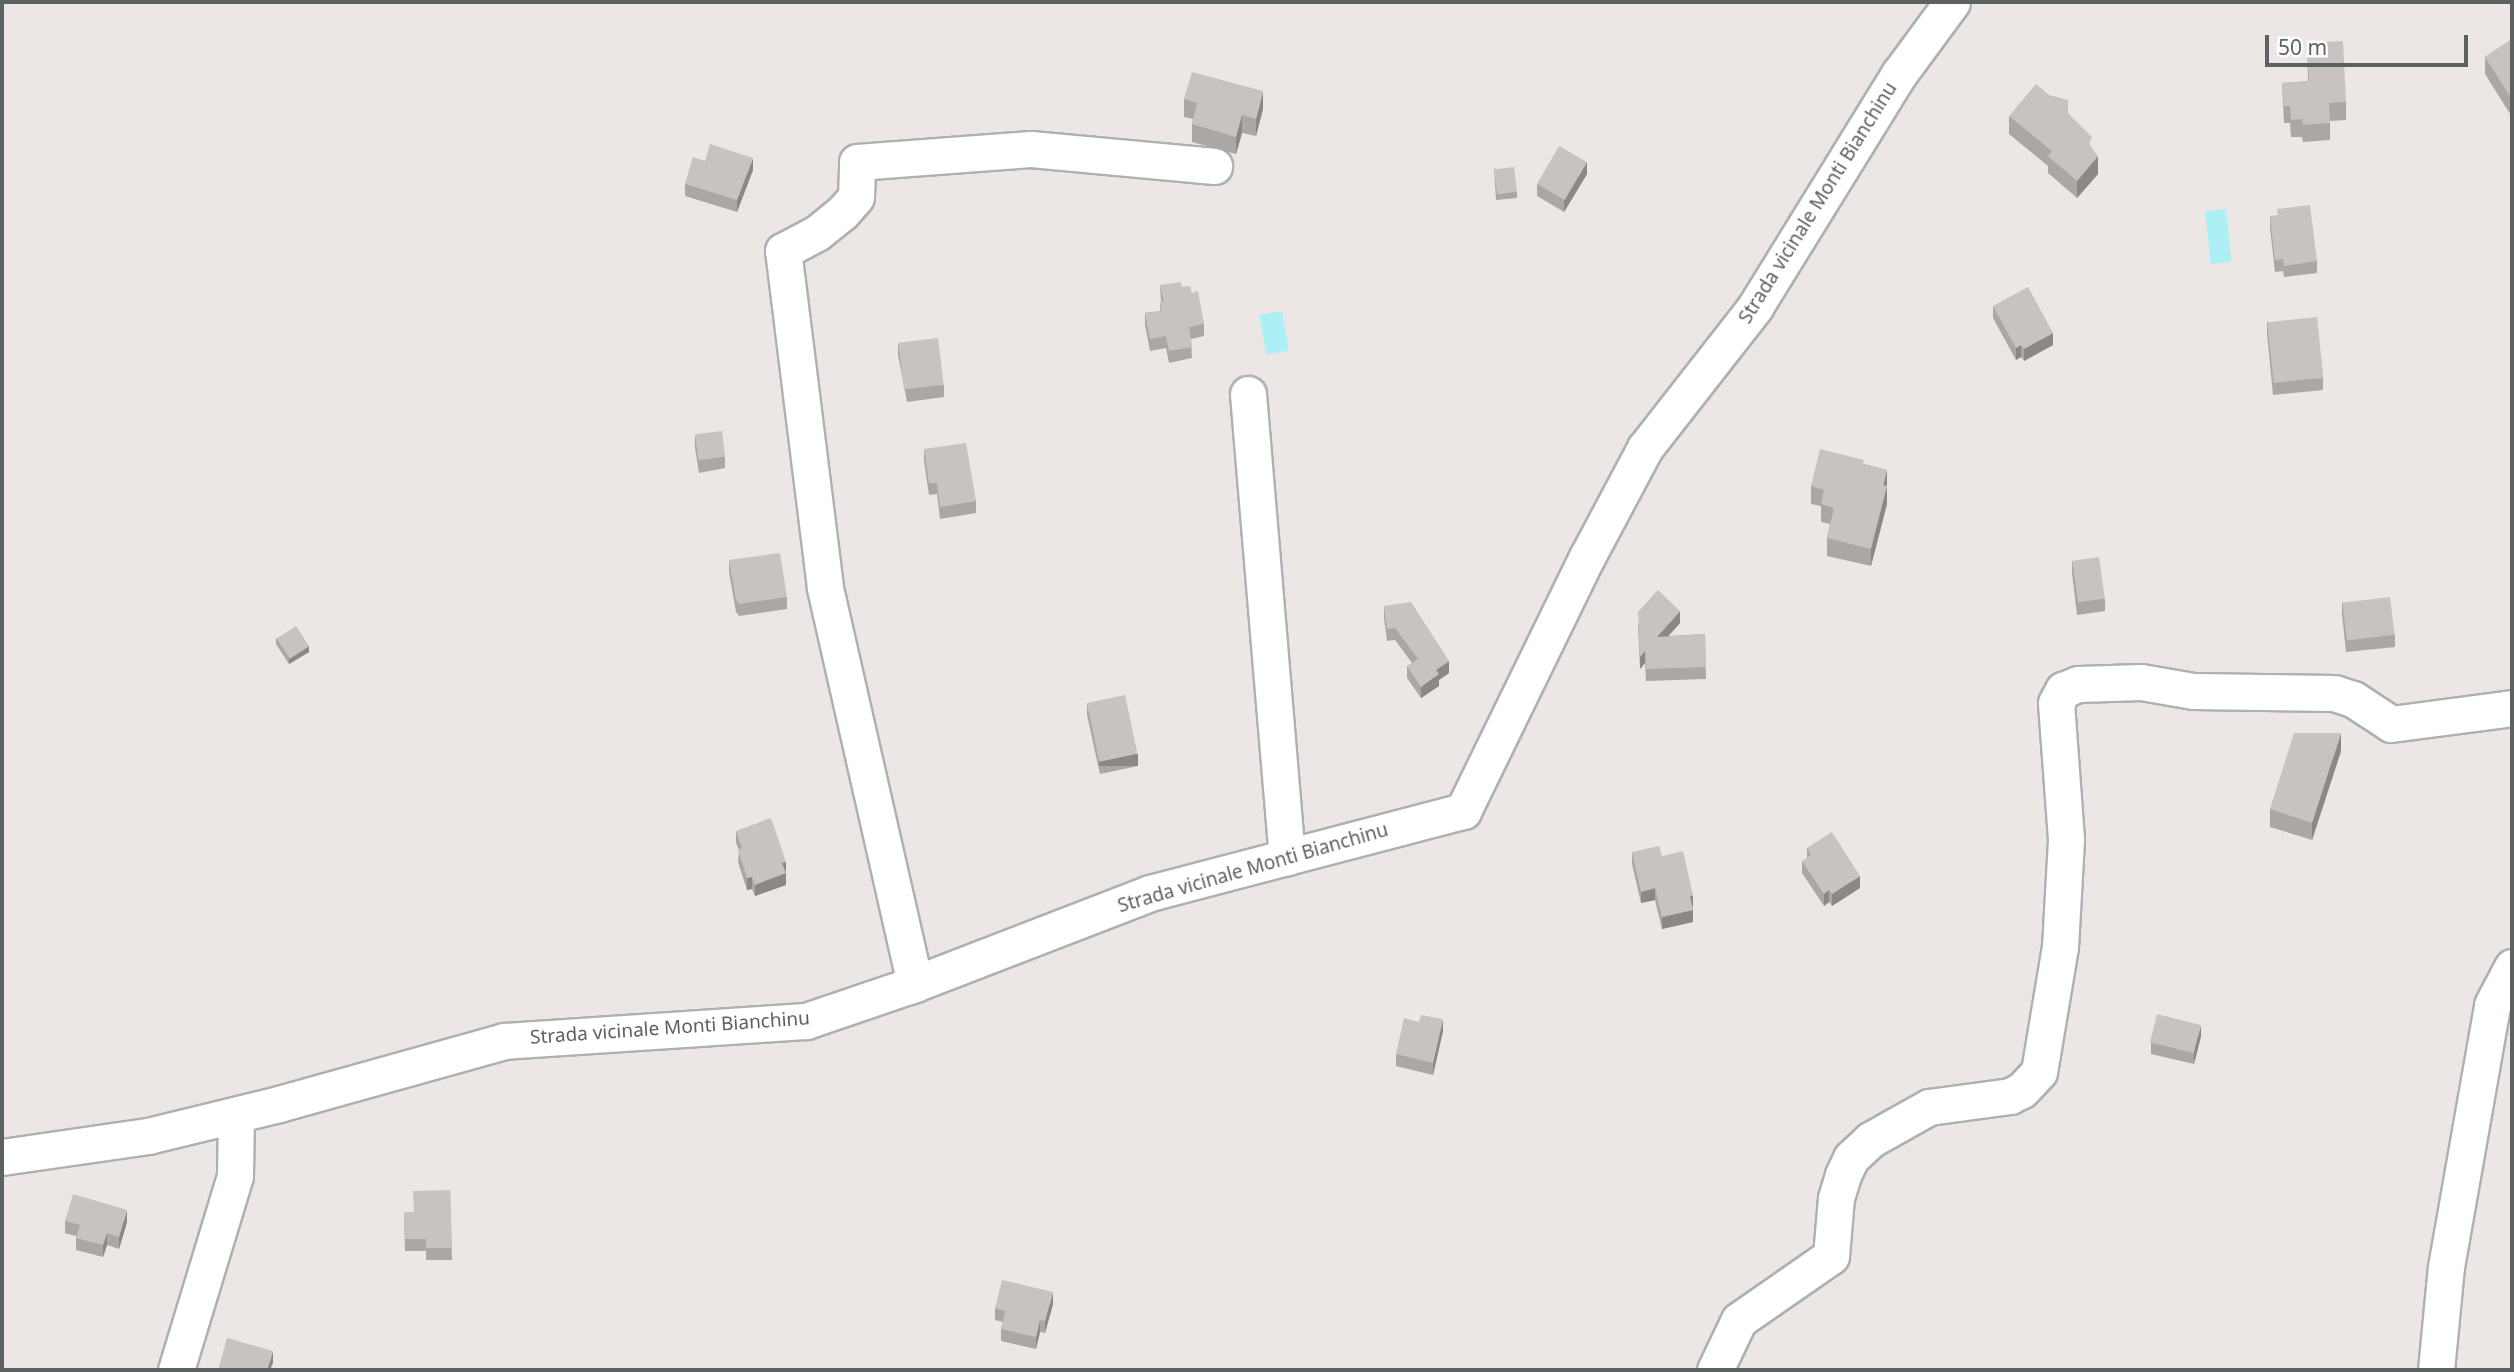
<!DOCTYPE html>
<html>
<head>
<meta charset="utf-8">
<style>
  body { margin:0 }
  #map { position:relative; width:2514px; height:1372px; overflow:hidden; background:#ece7e4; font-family:"Noto Sans",sans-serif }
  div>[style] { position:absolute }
  .water>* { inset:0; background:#aceff4; transform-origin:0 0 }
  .roads { filter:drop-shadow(2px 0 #adb1b2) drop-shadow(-2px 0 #adb1b2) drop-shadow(0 2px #adb1b2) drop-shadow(0 -2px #adb1b2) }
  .minor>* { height:35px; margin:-17.5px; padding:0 17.5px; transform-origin:17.5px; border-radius:17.5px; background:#fff }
  .wall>* { inset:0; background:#aca7a5 }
  .shaded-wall>* { inset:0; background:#8c8886; transform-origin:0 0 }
  .building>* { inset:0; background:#c8c2c0; transform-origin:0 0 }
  span { translate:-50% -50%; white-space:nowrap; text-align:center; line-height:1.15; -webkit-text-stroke:5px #fff; paint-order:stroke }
  .street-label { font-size:19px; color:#5c6162 }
  .frame { position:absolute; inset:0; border:4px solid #5c6162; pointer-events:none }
  .scale { position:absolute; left:2265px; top:35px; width:203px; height:32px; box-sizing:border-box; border:4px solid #5c6162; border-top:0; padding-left:9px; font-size:21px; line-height:24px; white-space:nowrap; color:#5c6162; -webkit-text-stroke:5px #fff; paint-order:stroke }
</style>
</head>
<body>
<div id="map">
  <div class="water">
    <i style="left:2226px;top:209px;width:53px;height:21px;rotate:84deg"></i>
    <i style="left:1282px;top:311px;width:40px;height:23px;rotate:80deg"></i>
  </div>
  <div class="roads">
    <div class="minor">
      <i style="left:1248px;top:394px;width:465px;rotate:85.2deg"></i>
      <i style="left:915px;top:984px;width:407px;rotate:-102.8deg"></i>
      <i style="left:825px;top:587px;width:339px;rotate:-97.1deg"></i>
      <i style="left:783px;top:251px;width:38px;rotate:-28deg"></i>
      <i style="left:817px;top:233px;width:32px;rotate:-39deg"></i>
      <i style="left:842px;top:213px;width:21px;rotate:-49deg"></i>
      <i style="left:856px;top:197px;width:35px;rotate:-88deg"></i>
      <i style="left:857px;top:162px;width:174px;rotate:-4.3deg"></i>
      <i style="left:1031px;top:149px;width:184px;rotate:5.3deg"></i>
      <i style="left:2px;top:1157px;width:148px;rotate:-8.2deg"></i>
      <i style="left:148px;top:1136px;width:135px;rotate:-13.7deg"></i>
      <i style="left:279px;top:1104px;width:234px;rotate:-15.6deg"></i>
      <i style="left:504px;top:1041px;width:303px;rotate:-3.8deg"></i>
      <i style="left:806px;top:1021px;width:109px;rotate:-18.8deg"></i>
      <i style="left:909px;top:986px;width:258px;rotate:-21.1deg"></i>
      <i style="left:1150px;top:893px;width:324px;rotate:-14.7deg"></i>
      <i style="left:1463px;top:811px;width:283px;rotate:-64deg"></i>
      <i style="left:1587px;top:557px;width:123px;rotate:-62deg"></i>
      <i style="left:1645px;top:448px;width:179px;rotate:-52deg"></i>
      <i style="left:1755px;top:307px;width:274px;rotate:-58.3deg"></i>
      <i style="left:1899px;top:74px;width:89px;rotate:-53.6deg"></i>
      <i style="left:176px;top:1370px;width:203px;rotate:-73.1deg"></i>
      <i style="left:235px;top:1176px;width:61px;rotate:-89.1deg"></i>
      <i style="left:1715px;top:1370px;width:55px;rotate:-64.4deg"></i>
      <i style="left:1739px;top:1320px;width:112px;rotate:-34.8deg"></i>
      <i style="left:1831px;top:1256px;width:58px;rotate:-85.1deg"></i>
      <i style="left:1836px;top:1198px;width:24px;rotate:-73deg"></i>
      <i style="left:1843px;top:1175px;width:19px;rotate:-65deg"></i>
      <i style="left:1851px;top:1158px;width:26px;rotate:-43deg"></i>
      <i style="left:1870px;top:1140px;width:68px;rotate:-29.2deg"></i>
      <i style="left:1929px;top:1107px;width:82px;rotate:-7.7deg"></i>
      <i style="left:2010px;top:1096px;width:13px;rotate:-27deg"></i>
      <i style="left:2022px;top:1090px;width:25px;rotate:-47deg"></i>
      <i style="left:2039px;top:1072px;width:127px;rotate:-80.5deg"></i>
      <i style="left:2060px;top:947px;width:108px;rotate:-86.8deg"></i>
      <i style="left:2066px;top:839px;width:136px;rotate:-94.2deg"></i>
      <i style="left:2056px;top:703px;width:15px;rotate:-62deg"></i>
      <i style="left:2063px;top:690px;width:16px;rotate:-22deg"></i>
      <i style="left:2078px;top:684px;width:63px;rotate:-1.8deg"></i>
      <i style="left:2141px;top:682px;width:53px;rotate:9.8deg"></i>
      <i style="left:2193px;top:691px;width:141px;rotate:0.8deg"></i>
      <i style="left:2334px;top:693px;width:20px;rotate:18deg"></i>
      <i style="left:2353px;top:699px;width:45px;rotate:33.3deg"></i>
      <i style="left:2391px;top:724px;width:122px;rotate:-7.5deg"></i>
      <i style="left:2436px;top:1370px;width:103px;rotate:-84.5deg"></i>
      <i style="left:2446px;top:1267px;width:266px;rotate:-80deg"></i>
      <i style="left:2492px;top:1005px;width:43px;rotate:-62.2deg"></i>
    </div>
  </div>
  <div class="wall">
    <i style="clip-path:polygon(2512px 39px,2512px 117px,2485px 74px,2485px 57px)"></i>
    <i style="clip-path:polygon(2307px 43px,2346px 102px,2346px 120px,2330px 121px,2330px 140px,2303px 142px,2302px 137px,2291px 137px,2290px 123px,2284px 123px,2282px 83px,2308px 81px)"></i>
    <i style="clip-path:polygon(1184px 99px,1263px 109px,1256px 136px,1242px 133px,1236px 154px,1192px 142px,1192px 124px,1193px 119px,1184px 117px)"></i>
    <i style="clip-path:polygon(2068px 113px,2092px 148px,2098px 174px,2077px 198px,2048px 173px,2048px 166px,2009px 134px,2009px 116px)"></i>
    <i style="clip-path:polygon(1494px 168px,1517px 192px,1517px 198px,1496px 200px)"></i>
    <i style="clip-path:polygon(753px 170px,737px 212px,685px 196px,685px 184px)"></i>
    <i style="clip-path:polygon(1587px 174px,1564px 212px,1537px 196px,1537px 184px)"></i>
    <i style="clip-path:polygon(2270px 216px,2317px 261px,2317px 273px,2284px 277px,2283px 271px,2275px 272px,2270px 228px)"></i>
    <i style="clip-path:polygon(1160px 285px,1182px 287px,1192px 293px,1204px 324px,1204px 336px,1191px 339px,1192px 358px,1169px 363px,1166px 348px,1150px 351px,1145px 325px,1145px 313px,1160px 311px,1160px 302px,1161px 302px)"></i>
    <i style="clip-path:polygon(1993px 306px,2053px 345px,2024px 361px,2021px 357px,2016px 360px,1993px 318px)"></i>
    <i style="clip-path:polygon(2267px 321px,2323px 378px,2323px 390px,2273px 395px,2267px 333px)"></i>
    <i style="clip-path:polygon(898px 344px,944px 385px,944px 397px,907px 402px,898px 355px)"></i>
    <i style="clip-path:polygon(695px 436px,725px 457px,725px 468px,699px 473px,695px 448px)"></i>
    <i style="clip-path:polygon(924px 449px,976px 501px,976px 513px,940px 519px,937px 494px,929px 495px,924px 461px)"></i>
    <i style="clip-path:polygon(1864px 464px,1887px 470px,1887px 504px,1871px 566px,1827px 556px,1827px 538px,1830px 524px,1821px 522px,1821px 506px,1811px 504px,1811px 486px)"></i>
    <i style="clip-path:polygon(729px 560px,787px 597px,787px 609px,739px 616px,736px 612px,729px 572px)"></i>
    <i style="clip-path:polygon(2072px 561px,2105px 599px,2105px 611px,2077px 615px,2072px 573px)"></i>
    <i style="clip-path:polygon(2342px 602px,2395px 635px,2395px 647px,2346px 652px,2342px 614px)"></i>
    <i style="clip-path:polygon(1384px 606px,1449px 673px,1439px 680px,1439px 686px,1421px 698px,1407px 678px,1407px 666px,1412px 663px,1395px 640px,1387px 641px,1384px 618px)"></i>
    <i style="clip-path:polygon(1680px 623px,1668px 636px,1705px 634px,1706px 679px,1646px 681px,1645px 663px,1640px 669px,1638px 624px)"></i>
    <i style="clip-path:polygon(276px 638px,309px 652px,289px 664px,276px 644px)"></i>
    <i style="clip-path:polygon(1087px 703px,1138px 766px,1100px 774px,1087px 715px)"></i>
    <i style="clip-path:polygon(2341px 751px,2312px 840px,2270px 827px,2270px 809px)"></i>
    <i style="clip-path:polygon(736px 831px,786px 862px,786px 885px,755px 896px,752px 889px,747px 890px,738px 862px,739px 850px,736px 843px)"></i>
    <i style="clip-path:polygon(1807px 848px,1860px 888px,1832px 906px,1829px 902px,1824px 906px,1802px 873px,1802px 861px,1807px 858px)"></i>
    <i style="clip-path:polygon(1632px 852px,1662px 856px,1693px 906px,1693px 922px,1662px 929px,1655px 900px,1641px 903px,1632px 864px)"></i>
    <i style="clip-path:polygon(1419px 1022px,1443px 1031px,1433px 1075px,1396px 1066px,1396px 1054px)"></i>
    <i style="clip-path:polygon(2201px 1036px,2194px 1064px,2151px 1054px,2151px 1042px)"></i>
    <i style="clip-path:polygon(450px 1190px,452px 1260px,426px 1260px,426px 1251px,405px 1251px,404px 1212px,414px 1212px)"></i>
    <i style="clip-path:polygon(65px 1221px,127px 1222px,119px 1249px,107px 1245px,103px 1257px,76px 1250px,76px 1236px,65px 1233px)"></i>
    <i style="clip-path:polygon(1053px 1304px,1045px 1333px,1040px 1332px,1036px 1349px,1001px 1341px,1001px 1329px,1003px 1322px,995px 1320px,995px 1308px)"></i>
  </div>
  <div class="shaded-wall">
    <i style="clip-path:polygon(1263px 91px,1263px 109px,1256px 136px,1256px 119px)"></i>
    <i style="clip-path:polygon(1242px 115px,1242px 133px,1236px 154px,1236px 137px)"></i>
    <i style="clip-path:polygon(2098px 156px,2098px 174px,2077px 198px,2077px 181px)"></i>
    <i style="clip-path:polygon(753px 158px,753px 170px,737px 212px,737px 200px)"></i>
    <i style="clip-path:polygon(1587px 162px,1587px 174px,1564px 212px,1564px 201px)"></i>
    <i style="clip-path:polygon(2053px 333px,2053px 345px,2024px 361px,2024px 349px)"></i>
    <i style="clip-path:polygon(2021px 345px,2021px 357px,2016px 360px,2016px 348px)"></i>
    <i style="clip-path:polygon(1887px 470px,1887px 504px,1871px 566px,1871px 549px)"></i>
    <i style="clip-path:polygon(1680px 611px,1680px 623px,1657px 649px,1657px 637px)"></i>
    <i style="clip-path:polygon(309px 646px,309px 652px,289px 664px,289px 658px)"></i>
    <i style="clip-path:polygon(1645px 651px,1645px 663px,1640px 669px,1640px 657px)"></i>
    <i style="clip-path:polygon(1449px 661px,1449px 673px,1439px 680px,1439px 686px,1421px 698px,1421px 687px,1436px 670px)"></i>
    <i style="clip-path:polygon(2341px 733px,2341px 751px,2312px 840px,2312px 823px)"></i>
    <i style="left:1138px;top:754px;width:12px;height:39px;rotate:90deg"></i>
    <i style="clip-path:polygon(786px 862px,786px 885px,755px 896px,755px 885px,782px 863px)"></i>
    <i style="clip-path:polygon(1860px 876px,1860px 888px,1832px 906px,1832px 894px)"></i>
    <i style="clip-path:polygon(752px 877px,752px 889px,747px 890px,747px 878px)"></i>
    <i style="clip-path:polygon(1655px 888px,1655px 900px,1641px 903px,1641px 892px)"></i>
    <i style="clip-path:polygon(1829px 890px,1829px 902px,1824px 906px,1824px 894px)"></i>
    <i style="clip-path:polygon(1693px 895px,1693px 906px,1690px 907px,1690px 896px)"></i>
    <i style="clip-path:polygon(1693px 910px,1693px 922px,1662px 929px,1662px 917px)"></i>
    <i style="clip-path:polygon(1443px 1019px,1443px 1031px,1433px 1075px,1433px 1063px)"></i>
    <i style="clip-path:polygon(2201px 1025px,2201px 1036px,2194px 1064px,2194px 1052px)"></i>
    <i style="clip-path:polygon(127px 1210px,127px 1222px,119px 1249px,119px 1237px)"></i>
    <i style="clip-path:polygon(107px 1233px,107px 1245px,103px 1257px,103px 1245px)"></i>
    <i style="clip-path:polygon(1053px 1292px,1053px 1304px,1045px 1333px,1045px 1321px)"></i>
    <i style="clip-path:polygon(1040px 1320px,1040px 1332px,1036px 1349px,1036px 1337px)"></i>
    <i style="clip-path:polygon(273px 1351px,273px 1363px,270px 1370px,267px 1370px)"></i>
  </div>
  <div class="building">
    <i style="clip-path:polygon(2512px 39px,2512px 99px,2485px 57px)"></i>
    <i style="clip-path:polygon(2343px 41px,2346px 102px,2329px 103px,2330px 123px,2303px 125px,2302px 119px,2291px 120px,2290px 106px,2284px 106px,2282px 83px,2309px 81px,2307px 43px)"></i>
    <i style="clip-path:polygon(1192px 72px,1263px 91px,1256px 119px,1242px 115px,1236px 137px,1192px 124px,1197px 103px,1184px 99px)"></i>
    <i style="clip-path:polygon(2036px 84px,2049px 95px,2068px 100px,2068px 113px,2092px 137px,2089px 144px,2098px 156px,2077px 181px,2048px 156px,2052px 151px,2009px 116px)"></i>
    <i style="clip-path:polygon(710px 144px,753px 158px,737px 200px,685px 184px,693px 157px,705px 161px)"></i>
    <i style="left:1559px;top:146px;width:32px;height:44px;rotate:30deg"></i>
    <i style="left:1514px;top:167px;width:25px;height:20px;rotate:83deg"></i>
    <i style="clip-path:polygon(2310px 205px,2317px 261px,2284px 266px,2283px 259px,2275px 260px,2270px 216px,2278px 215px,2277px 209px)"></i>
    <i style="clip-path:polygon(1181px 282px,1182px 287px,1190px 286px,1192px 293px,1198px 291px,1204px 324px,1189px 327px,1192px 347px,1169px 351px,1166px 336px,1150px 339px,1145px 313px,1161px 311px,1160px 302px,1164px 301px,1160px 285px)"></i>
    <i style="clip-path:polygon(2028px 287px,2053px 333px,2024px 349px,2021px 345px,2016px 348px,1993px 306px)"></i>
    <i style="left:2317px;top:317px;width:61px;height:50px;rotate:84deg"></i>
    <i style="left:938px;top:338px;width:47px;height:40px;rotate:83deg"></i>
    <i style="left:722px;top:431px;width:26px;height:27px;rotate:83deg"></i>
    <i style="clip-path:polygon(966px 443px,976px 501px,940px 507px,937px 483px,929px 483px,924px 449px)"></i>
    <i style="clip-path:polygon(1820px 449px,1864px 460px,1863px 464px,1887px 470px,1883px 485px,1887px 486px,1871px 549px,1827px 538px,1834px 508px,1821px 504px,1824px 490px,1811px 486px)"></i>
    <i style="clip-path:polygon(780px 553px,787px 597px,739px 604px,736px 600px,729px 560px)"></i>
    <i style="left:2099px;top:557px;width:42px;height:27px;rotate:82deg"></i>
    <i style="clip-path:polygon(1658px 590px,1680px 611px,1657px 637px,1705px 634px,1706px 667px,1646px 669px,1645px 651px,1640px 657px,1638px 612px)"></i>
    <i style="left:2390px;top:597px;width:38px;height:48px;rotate:83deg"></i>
    <i style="clip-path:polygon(1411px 602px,1449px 661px,1436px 670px,1439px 674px,1421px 687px,1407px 666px,1418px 659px,1395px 628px,1387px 629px,1384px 606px)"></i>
    <i style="left:296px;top:626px;width:24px;height:23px;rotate:57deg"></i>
    <i style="left:1125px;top:695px;width:60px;height:39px;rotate:78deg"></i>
    <i style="clip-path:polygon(2294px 733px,2341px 733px,2312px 823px,2270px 809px)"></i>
    <i style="clip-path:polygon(771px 818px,786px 862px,782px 863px,786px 873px,755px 885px,752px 877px,747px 878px,738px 850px,742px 848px,736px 831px)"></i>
    <i style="clip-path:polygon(1832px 832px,1860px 876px,1832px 894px,1829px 890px,1824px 894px,1802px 861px,1811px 855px,1807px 848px)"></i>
    <i style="clip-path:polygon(1659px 846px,1662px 856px,1683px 851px,1693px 895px,1690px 896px,1693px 910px,1662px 917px,1655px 888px,1641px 892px,1632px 852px)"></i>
    <i style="left:2157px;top:1014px;width:45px;height:29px;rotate:14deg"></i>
    <i style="clip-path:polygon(1421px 1015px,1443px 1019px,1433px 1063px,1396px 1054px,1404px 1018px,1419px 1022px)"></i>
    <i style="clip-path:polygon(450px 1190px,452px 1248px,426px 1248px,426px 1239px,405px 1239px,404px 1212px,414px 1212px,413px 1191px)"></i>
    <i style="clip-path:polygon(73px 1194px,127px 1210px,119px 1237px,107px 1233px,103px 1245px,76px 1238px,80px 1225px,65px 1221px)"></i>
    <i style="clip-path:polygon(1002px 1280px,1053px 1292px,1045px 1321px,1040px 1320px,1036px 1337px,1001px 1329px,1005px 1311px,995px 1308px)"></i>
    <i style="clip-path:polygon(227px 1338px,273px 1351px,267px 1370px,218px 1370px)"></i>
  </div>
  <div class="street-label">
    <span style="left:1818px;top:203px;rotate:-58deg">Strada vicinale Monti Bianchinu</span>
    <span style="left:1253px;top:868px;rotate:-16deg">Strada vicinale Monti Bianchinu</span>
    <span style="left:670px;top:1028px;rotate:-4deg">Strada vicinale Monti Bianchinu</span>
  </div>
  <div class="frame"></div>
  <div class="scale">50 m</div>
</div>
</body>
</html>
